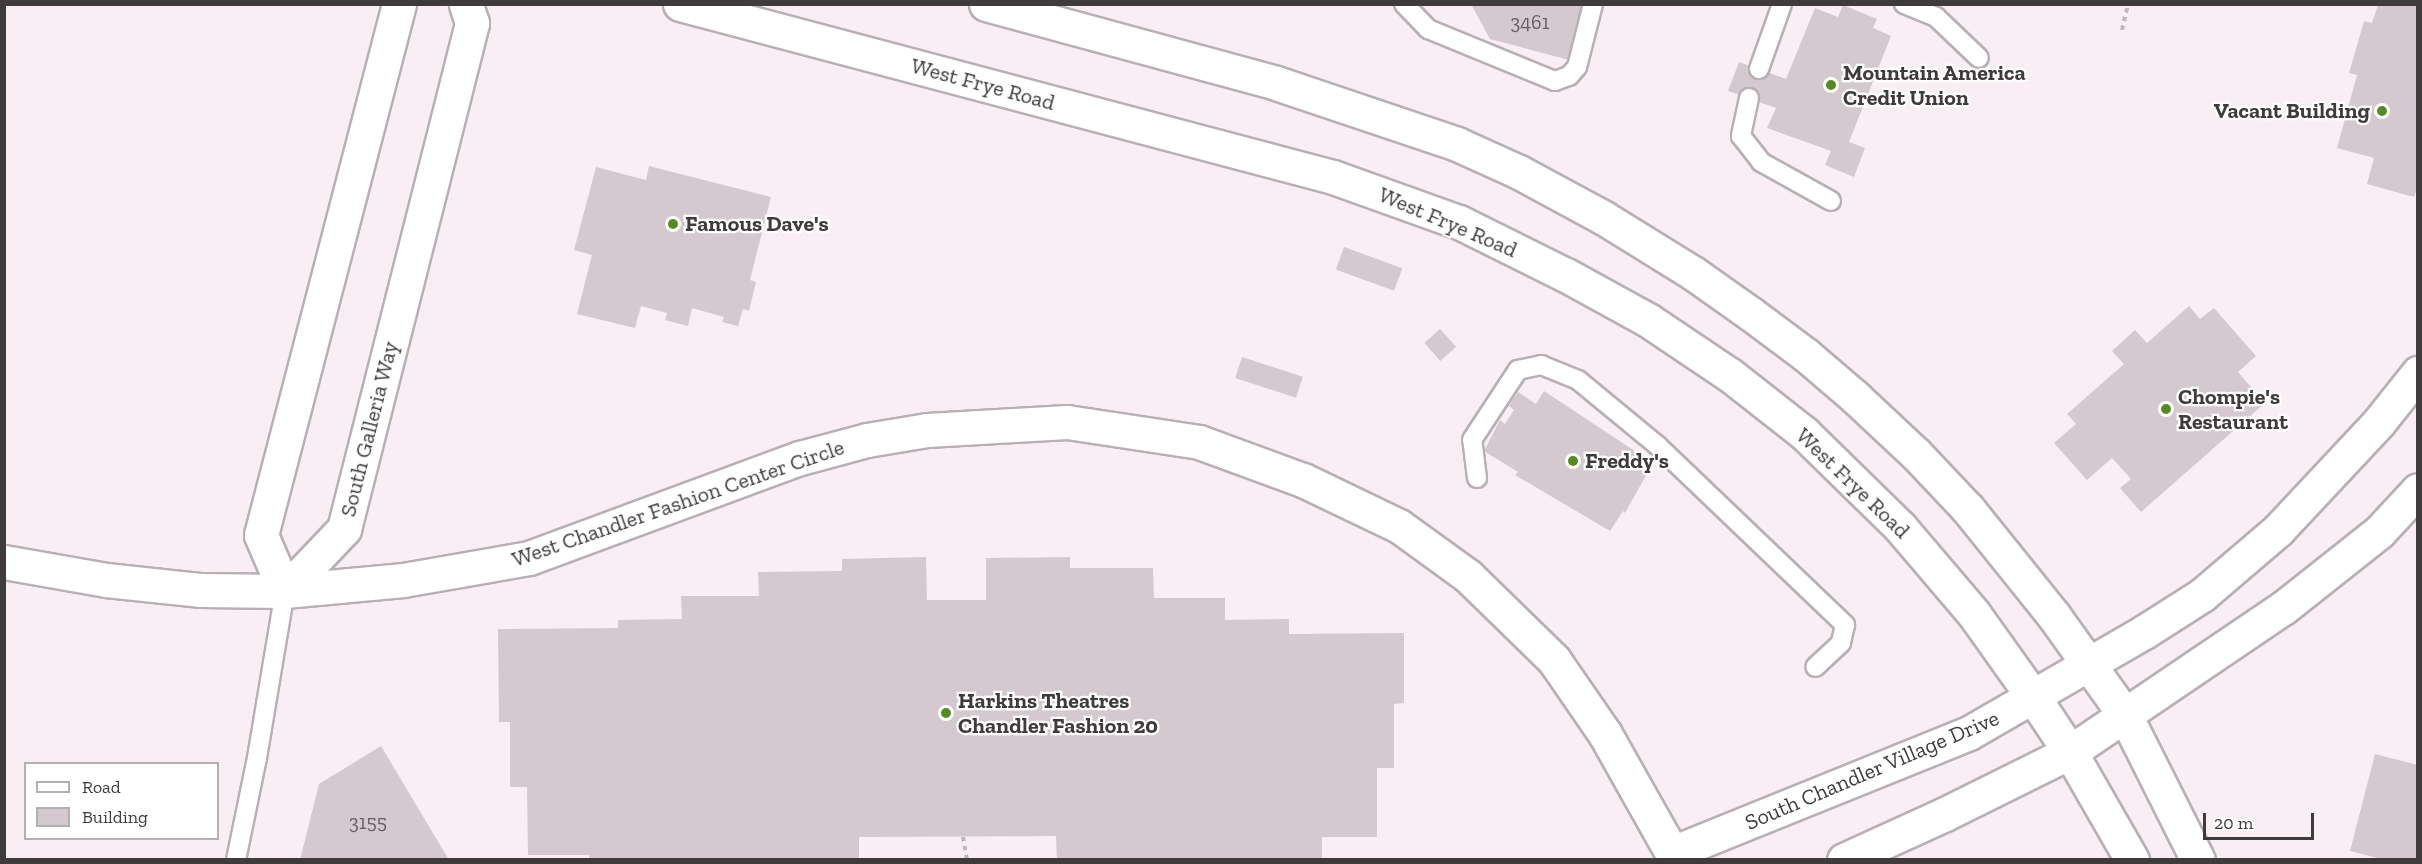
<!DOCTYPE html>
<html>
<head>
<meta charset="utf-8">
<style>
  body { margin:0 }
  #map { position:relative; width:2422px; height:864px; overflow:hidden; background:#faeef5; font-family:"Zilla Slab",serif }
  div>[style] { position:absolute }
  .building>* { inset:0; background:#d4c9cf; transform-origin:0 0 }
  .path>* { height:4px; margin-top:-2px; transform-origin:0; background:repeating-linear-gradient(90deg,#c0b6bc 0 4.5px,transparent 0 9px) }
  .roads { filter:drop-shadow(2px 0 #b9afb5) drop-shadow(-2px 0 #b9afb5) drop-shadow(0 2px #b9afb5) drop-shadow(0 -2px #b9afb5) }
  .service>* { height:18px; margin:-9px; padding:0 9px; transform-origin:9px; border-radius:9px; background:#fff }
  .minor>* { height:33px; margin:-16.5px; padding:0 16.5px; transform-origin:16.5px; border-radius:16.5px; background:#fff }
  .tertiary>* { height:33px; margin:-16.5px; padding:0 16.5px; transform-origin:16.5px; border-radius:16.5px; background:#fff }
  .dots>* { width:16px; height:16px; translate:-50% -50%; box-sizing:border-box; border:3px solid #fff; border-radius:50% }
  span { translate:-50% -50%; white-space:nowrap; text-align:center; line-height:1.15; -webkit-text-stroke:4.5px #fff; paint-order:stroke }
  .number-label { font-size:20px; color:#645e62 }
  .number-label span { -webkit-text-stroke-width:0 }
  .poi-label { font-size:22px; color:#3f3b3d; font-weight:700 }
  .left { translate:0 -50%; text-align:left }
  .right { translate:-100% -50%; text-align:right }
  .street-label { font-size:22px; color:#3f3b3d }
  .frame { position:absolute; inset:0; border:6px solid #3f3b3d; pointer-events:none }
  .legend { position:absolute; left:24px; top:762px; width:195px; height:78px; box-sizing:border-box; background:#fff; border:2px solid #b2b1b1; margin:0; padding:8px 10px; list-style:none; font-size:18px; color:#3f3b3d }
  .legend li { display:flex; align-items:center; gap:12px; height:30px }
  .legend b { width:30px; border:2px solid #b2b1b1 }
  .scale { position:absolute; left:2203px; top:813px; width:111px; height:27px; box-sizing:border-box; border:3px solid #3f3b3d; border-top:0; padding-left:8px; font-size:18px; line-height:21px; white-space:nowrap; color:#3f3b3d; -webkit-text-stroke:4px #fff; paint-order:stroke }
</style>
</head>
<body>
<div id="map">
  <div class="building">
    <i style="clip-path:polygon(1471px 4px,1585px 4px,1569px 60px,1490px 39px)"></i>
    <i style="clip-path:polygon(1843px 5px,1877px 19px,1873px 28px,1891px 36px,1849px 142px,1865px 148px,1854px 177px,1825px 165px,1831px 151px,1767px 128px,1776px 108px,1728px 91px,1739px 62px,1786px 79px,1815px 8px,1838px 17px)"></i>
    <i style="clip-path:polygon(2378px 5px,2418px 5px,2418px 186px,2414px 197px,2367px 184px,2374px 158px,2337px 148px,2357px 75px,2349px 73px,2364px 21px,2372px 23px)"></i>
    <i style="clip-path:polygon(649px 166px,771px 197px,750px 280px,756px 282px,749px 311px,743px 309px,738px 326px,722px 322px,724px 317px,692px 308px,688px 326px,665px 320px,667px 313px,641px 306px,635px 328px,577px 314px,592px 255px,574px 250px,596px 167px,646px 180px)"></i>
    <i style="left:1344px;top:247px;width:62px;height:24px;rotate:20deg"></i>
    <i style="clip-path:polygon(2189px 306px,2200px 319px,2214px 308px,2256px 356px,2238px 372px,2265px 403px,2141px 512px,2120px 488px,2131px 479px,2112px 458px,2087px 480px,2054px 443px,2076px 424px,2067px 414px,2124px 364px,2112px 351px,2135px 330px,2147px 343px)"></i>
    <i style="left:1440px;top:329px;width:24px;height:21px;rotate:48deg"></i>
    <i style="left:1242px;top:357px;width:64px;height:22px;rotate:18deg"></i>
    <i style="clip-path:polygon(1544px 391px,1653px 463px,1625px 513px,1623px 511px,1610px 531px,1515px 475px,1518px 472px,1484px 451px,1500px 420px,1505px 424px,1514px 410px,1509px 406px,1518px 392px,1536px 404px)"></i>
    <i style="clip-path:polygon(926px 557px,927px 600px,986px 600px,986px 558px,1070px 557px,1070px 568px,1153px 568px,1154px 598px,1225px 598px,1225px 620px,1289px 619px,1289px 634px,1404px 633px,1404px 703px,1394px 704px,1394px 768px,1377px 768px,1377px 837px,1322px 837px,1322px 860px,1057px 860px,1056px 836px,859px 837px,859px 860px,589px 860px,589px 855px,528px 855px,527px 787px,510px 787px,510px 722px,499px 722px,498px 629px,618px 628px,618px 620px,682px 619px,681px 596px,759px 596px,758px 572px,842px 571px,842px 559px)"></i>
    <i style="clip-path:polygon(381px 746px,449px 860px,300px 860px,319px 784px)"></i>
    <i style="clip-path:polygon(2375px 754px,2418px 765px,2418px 860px,2385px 860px,2350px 851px)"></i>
  </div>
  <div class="path">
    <i style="left:2122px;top:30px;width:27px;rotate:-77deg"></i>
    <i style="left:963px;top:837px;width:23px;rotate:80deg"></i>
  </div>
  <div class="roads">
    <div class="service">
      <i style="left:1404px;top:4px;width:35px;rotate:46deg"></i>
      <i style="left:1428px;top:29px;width:137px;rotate:22.3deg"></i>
      <i style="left:1555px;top:81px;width:15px;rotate:-20deg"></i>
      <i style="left:1569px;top:76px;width:12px;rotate:-48deg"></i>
      <i style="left:1577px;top:67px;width:65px;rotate:-75.7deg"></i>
      <i style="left:1904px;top:4px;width:35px;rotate:22deg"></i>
      <i style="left:1936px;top:17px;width:59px;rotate:43.6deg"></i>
      <i style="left:1759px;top:69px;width:69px;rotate:-70.5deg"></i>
      <i style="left:1749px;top:98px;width:39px;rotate:102deg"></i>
      <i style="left:1741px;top:136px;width:33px;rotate:52deg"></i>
      <i style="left:1761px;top:162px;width:80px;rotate:29.1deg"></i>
      <i style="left:1477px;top:478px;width:38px;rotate:-97deg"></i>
      <i style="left:1472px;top:440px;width:84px;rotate:-56.7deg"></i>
      <i style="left:1518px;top:370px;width:24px;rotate:-12deg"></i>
      <i style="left:1541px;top:365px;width:40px;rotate:22deg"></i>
      <i style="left:1578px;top:380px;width:104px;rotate:39.5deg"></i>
      <i style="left:1658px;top:446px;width:259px;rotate:43.7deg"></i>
      <i style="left:1845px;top:625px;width:18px;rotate:103deg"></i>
      <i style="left:1841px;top:643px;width:35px;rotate:137deg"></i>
      <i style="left:236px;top:860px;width:104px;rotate:-78.4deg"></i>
      <i style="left:257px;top:758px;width:169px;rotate:-80.5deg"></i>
    </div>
    <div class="minor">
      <i style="left:4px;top:562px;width:104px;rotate:10deg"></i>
      <i style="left:106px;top:580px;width:96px;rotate:6deg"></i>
      <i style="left:201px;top:590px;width:84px;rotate:0.7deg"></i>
      <i style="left:285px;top:591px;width:119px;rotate:-5.3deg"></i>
      <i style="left:403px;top:580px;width:128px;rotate:-9.9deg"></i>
      <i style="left:529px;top:558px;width:289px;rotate:-20.3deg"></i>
      <i style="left:800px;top:458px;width:69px;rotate:-15deg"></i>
      <i style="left:867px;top:440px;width:61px;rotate:-9.5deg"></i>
      <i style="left:927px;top:430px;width:140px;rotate:-3.3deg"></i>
      <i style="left:1067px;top:422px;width:134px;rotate:8.6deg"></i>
      <i style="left:1199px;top:442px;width:111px;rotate:20.1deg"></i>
      <i style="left:1303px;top:480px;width:106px;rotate:25.6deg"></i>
      <i style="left:1399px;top:526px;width:85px;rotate:35.9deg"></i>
      <i style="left:1468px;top:576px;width:120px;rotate:44.3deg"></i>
      <i style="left:1554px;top:660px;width:90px;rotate:55.4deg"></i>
      <i style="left:1605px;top:734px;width:145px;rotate:60.6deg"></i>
      <i style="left:285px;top:591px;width:86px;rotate:-46.4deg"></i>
      <i style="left:344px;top:529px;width:522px;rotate:-75.8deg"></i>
      <i style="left:472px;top:23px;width:20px;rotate:-108deg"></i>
      <i style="left:285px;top:591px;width:61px;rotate:-113.2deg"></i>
      <i style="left:261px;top:535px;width:549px;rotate:-75.43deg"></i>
    </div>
    <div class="tertiary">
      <i style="left:680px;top:4px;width:676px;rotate:14.84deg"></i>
      <i style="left:1333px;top:177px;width:134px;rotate:19.7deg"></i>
      <i style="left:1459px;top:222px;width:119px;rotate:26.4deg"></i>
      <i style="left:1566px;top:275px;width:94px;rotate:28.8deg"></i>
      <i style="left:1648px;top:320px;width:99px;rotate:33.9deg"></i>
      <i style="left:1730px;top:375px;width:94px;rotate:38.1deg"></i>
      <i style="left:1804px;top:433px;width:134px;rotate:44.4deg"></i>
      <i style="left:1900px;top:527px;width:114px;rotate:49.6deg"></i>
      <i style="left:1974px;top:614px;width:103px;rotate:54.5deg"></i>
      <i style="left:2034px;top:698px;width:65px;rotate:56.3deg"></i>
      <i style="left:2070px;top:752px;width:125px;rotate:60.1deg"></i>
      <i style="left:986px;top:4px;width:301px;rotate:15.2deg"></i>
      <i style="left:1276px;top:83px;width:191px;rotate:18.6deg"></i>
      <i style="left:1457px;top:144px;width:68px;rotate:24.3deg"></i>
      <i style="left:1519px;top:172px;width:97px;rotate:28.4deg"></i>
      <i style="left:1604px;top:218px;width:105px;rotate:31.7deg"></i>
      <i style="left:1693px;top:273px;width:71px;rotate:35.3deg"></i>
      <i style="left:1751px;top:314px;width:69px;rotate:36.7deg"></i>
      <i style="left:1806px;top:355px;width:65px;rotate:40.6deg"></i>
      <i style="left:1855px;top:397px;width:83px;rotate:43.1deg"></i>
      <i style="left:1916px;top:454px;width:76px;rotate:46.6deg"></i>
      <i style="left:1968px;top:509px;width:137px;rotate:51.2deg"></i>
      <i style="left:2054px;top:616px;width:122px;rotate:54.4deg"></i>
      <i style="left:2125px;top:715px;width:162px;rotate:63.3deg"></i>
      <i style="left:1672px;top:853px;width:320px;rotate:-22deg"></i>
      <i style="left:1969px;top:733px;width:202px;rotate:-30deg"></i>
      <i style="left:2144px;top:632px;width:69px;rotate:-32.5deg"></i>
      <i style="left:2202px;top:595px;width:100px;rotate:-40.5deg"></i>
      <i style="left:2278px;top:530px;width:148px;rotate:-46.9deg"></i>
      <i style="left:2379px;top:422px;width:63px;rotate:-51.5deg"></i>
      <i style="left:1844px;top:860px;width:111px;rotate:-24.5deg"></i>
      <i style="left:1945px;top:814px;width:140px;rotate:-26.4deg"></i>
      <i style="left:2070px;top:752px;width:257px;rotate:-34.1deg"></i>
      <i style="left:2283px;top:608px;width:122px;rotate:-38.4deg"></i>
      <i style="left:2379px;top:532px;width:57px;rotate:-47.1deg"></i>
    </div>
  </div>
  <div class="dots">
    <i style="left:1831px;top:85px;background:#568b23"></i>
    <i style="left:2382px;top:111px;background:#568b23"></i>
    <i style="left:673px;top:224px;background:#568b23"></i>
    <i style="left:2166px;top:409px;background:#568b23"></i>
    <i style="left:1573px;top:461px;background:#568b23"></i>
    <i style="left:946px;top:713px;background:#568b23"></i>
  </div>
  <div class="number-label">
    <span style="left:1530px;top:22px">3461</span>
    <span style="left:368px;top:822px">3155</span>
  </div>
  <div class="poi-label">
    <span class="left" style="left:1843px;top:85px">Mountain America<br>Credit Union</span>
    <span class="right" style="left:2370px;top:111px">Vacant Building</span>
    <span class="left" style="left:685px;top:224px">Famous Dave's</span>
    <span class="left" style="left:2178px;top:409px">Chompie's<br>Restaurant</span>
    <span class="left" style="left:1585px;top:461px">Freddy's</span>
    <span class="left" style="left:958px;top:713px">Harkins Theatres<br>Chandler Fashion 20</span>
  </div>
  <div class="street-label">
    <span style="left:983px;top:84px;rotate:15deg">West Frye Road</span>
    <span style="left:1448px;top:222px;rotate:23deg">West Frye Road</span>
    <span style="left:369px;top:429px;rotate:-76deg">South Galleria Way</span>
    <span style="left:1853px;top:483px;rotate:44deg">West Frye Road</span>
    <span style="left:678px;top:503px;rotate:-19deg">West Chandler Fashion Center Circle</span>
    <span style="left:1872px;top:770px;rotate:-23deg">South Chandler Village Drive</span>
  </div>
  <div class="frame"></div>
  <ul class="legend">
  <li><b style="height:8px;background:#fff"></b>Road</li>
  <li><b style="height:16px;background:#d4c9cf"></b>Building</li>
  </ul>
  <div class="scale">20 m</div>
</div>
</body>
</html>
